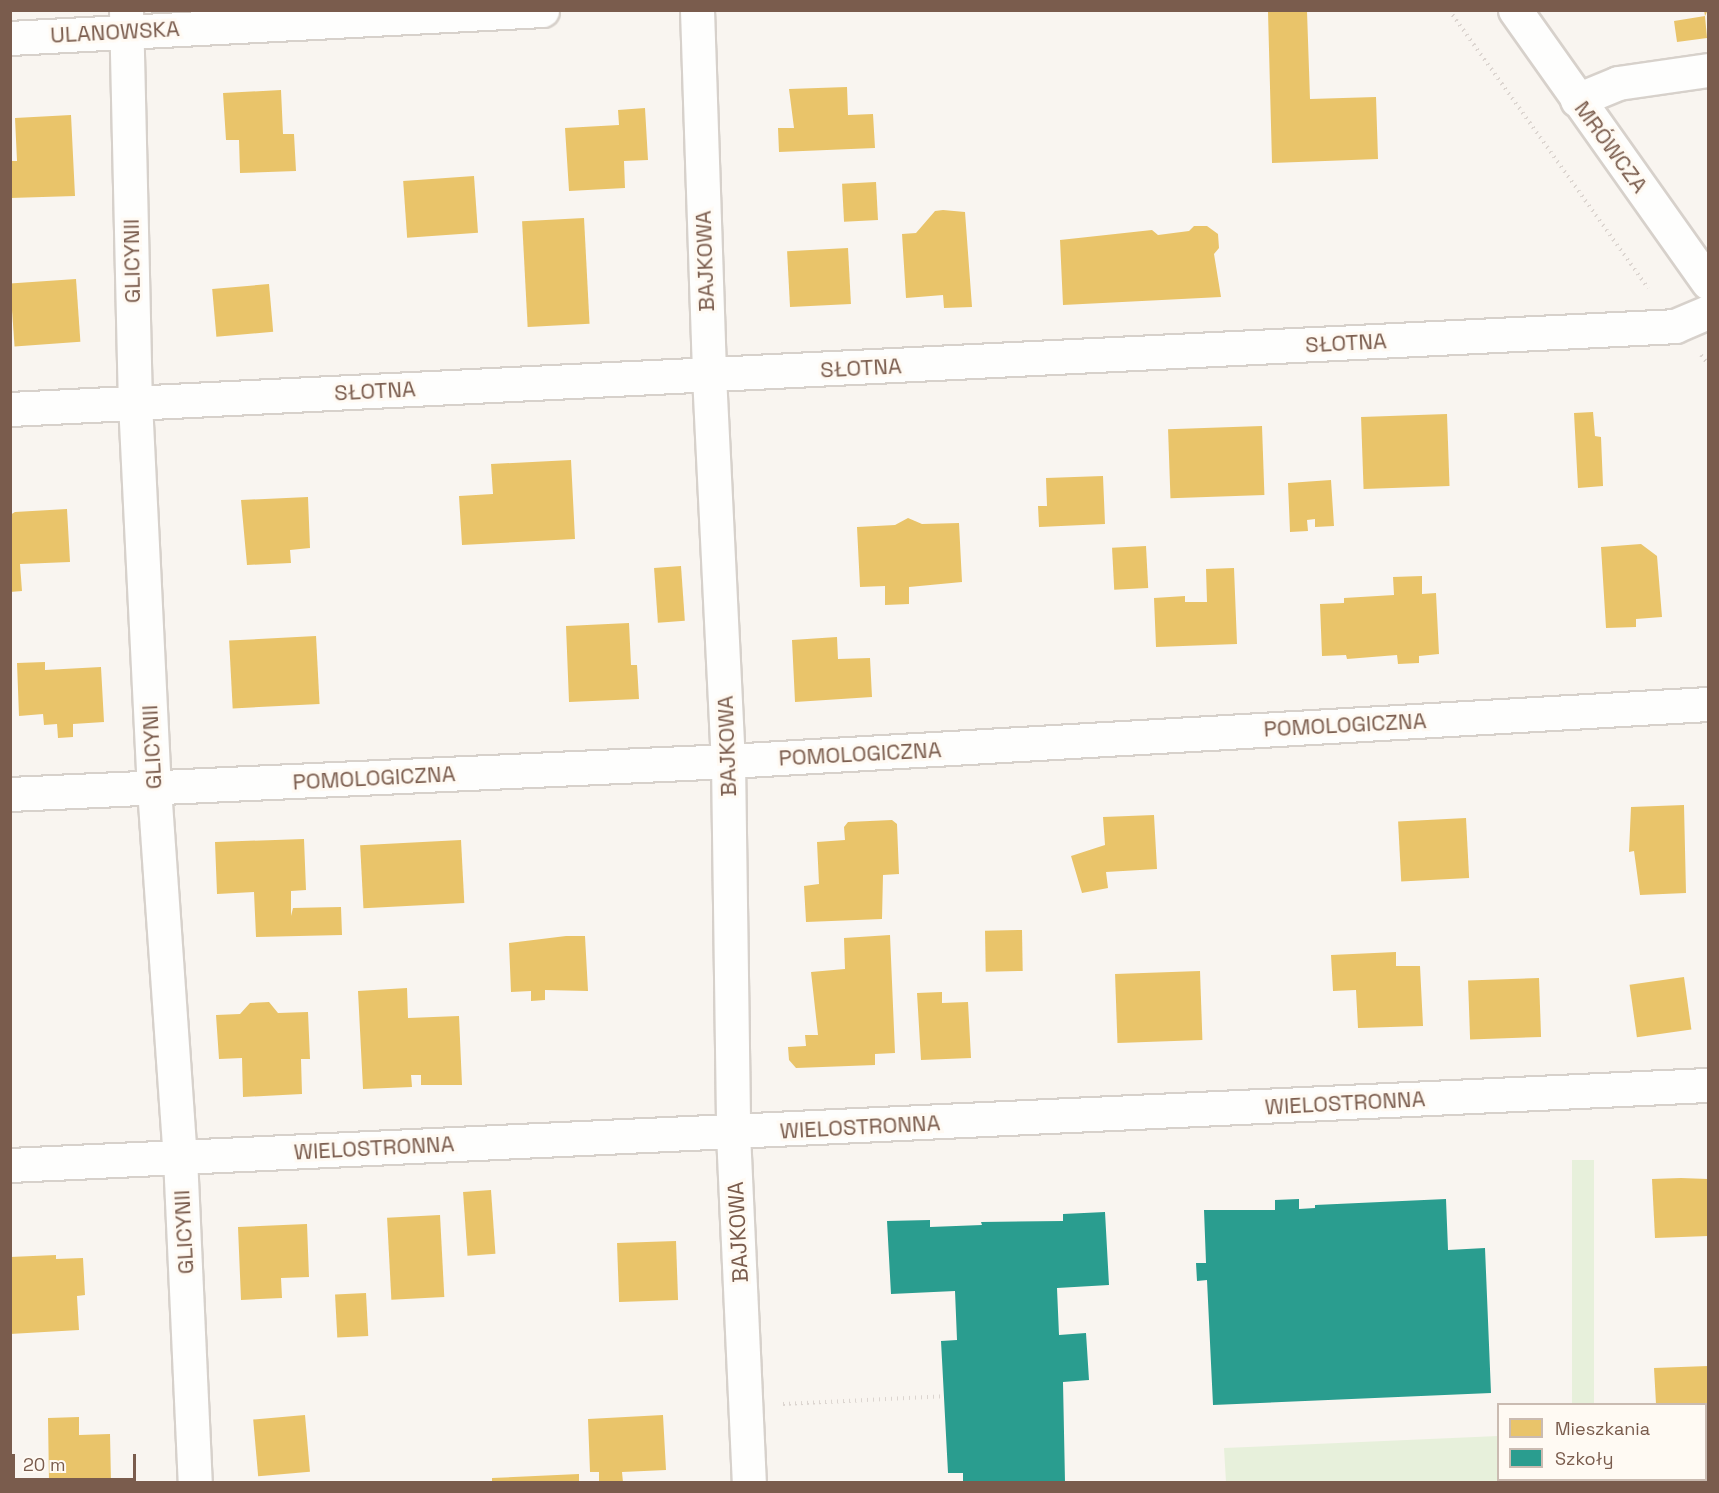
<!DOCTYPE html>
<html>
<head>
<meta charset="utf-8">
<style>
  body { margin:0 }
  #map { position:relative; width:1719px; height:1493px; overflow:hidden; background:#f9f5f0; font-family:"Space Grotesk",sans-serif }
  div>[style] { position:absolute }
  .green>* { inset:0; background:#e7f0db; transform-origin:0 0 }
  .homes>* { inset:0; background:#e9c46a; transform-origin:0 0 }
  .schools>* { inset:0; background:#2a9d8f }
  .path>* { height:4px; margin-top:-2px; transform-origin:0; background:repeating-linear-gradient(90deg,#dcd5d0 0 1.5px,transparent 0 6px) }
  .roads { filter:drop-shadow(2px 0 #d7d1cb) drop-shadow(-2px 0 #d7d1cb) drop-shadow(0 2px #d7d1cb) drop-shadow(0 -2px #d7d1cb) }
  .street>* { height:33px; margin:-16.5px; padding:0 16.5px; transform-origin:16.5px; border-radius:16.5px; background:#fefefd }
  .secondary>* { height:33px; margin:-16.5px; padding:0 16.5px; transform-origin:16.5px; border-radius:16.5px; background:#fefefd }
  span { translate:-50% -50%; white-space:nowrap; text-align:center; line-height:1.15; -webkit-text-stroke:6px #fffaf3; paint-order:stroke }
  .street-label { font-size:22px; color:#7a5c4d }
  .frame { position:absolute; inset:0; border:12px solid #7a5c4d; pointer-events:none }
  .legend { position:absolute; left:1497px; top:1403px; width:210px; height:78px; box-sizing:border-box; background:#fffaf3; border:2px solid #cabbb1; margin:0; padding:8px 10px; list-style:none; font-size:18px; color:#7a5c4d }
  .legend li { display:flex; align-items:center; gap:12px; height:30px }
  .legend b { width:30px; border:2px solid #cabbb1 }
  .scale { position:absolute; left:12px; top:1454px; width:124px; height:27px; box-sizing:border-box; border:3px solid #7a5c4d; border-top:0; padding-left:8px; font-size:18px; line-height:21px; white-space:nowrap; color:#7a5c4d; -webkit-text-stroke:4px #fffaf3; paint-order:stroke }
</style>
</head>
<body>
<div id="map">
  <div class="green">
    <i style="left:1572px;top:1160px;width:22px;height:244px"></i>
    <i style="clip-path:polygon(1498px 1436px,1498px 1480px,1546px 1482px,1226px 1482px,1224px 1448px)"></i>
  </div>
  <div class="homes">
    <i style="clip-path:polygon(1704px 10px,1708px 10px,1705px 16px,1707px 38px,1677px 42px,1674px 21px,1705px 16px)"></i>
    <i style="clip-path:polygon(1307px 11px,1310px 99px,1376px 97px,1378px 159px,1272px 163px,1268px 12px)"></i>
    <i style="clip-path:polygon(847px 87px,848px 115px,873px 114px,875px 148px,779px 152px,778px 128px,794px 128px,789px 89px)"></i>
    <i style="clip-path:polygon(281px 90px,283px 134px,294px 134px,296px 171px,240px 173px,239px 140px,226px 140px,223px 93px)"></i>
    <i style="clip-path:polygon(645px 108px,648px 160px,624px 161px,625px 188px,569px 191px,565px 128px,619px 125px,618px 110px)"></i>
    <i style="clip-path:polygon(71px 115px,75px 196px,10px 198px,10px 161px,17px 161px,15px 118px)"></i>
    <i style="left:474px;top:176px;width:57px;height:71px;rotate:86deg"></i>
    <i style="left:876px;top:182px;width:38px;height:34px;rotate:87deg"></i>
    <i style="clip-path:polygon(943px 210px,965px 212px,972px 307px,944px 308px,943px 295px,906px 298px,902px 234px,916px 233px,935px 211px)"></i>
    <i style="left:584px;top:218px;width:106px;height:62px;rotate:87deg"></i>
    <i style="clip-path:polygon(1194px 226px,1207px 226px,1218px 234px,1219px 248px,1214px 254px,1221px 297px,1063px 305px,1060px 240px,1152px 230px,1158px 235px,1189px 231px)"></i>
    <i style="left:848px;top:248px;width:56px;height:61px;rotate:87deg"></i>
    <i style="left:76px;top:279px;width:63px;height:66px;rotate:86deg"></i>
    <i style="left:269px;top:284px;width:48px;height:57px;rotate:85deg"></i>
    <i style="clip-path:polygon(1593px 412px,1595px 436px,1601px 437px,1603px 486px,1578px 488px,1574px 413px)"></i>
    <i style="left:1447px;top:414px;width:72px;height:86px;rotate:88deg"></i>
    <i style="left:1262px;top:426px;width:69px;height:94px;rotate:88deg"></i>
    <i style="clip-path:polygon(571px 460px,575px 539px,462px 545px,459px 496px,493px 494px,491px 464px)"></i>
    <i style="clip-path:polygon(1103px 476px,1105px 524px,1039px 527px,1038px 506px,1047px 506px,1046px 478px)"></i>
    <i style="clip-path:polygon(1331px 480px,1334px 526px,1315px 527px,1315px 519px,1307px 520px,1308px 531px,1290px 532px,1288px 483px)"></i>
    <i style="clip-path:polygon(308px 497px,310px 548px,290px 550px,291px 563px,247px 565px,241px 500px)"></i>
    <i style="clip-path:polygon(67px 509px,70px 562px,20px 564px,22px 591px,10px 592px,10px 515px,15px 512px)"></i>
    <i style="clip-path:polygon(908px 518px,922px 524px,959px 523px,962px 582px,909px 587px,909px 604px,885px 605px,885px 586px,860px 587px,857px 527px,895px 525px)"></i>
    <i style="clip-path:polygon(1641px 544px,1657px 556px,1662px 617px,1636px 619px,1636px 627px,1606px 628px,1601px 547px)"></i>
    <i style="left:1146px;top:546px;width:42px;height:34px;rotate:87deg"></i>
    <i style="left:681px;top:566px;width:55px;height:27px;rotate:86deg"></i>
    <i style="clip-path:polygon(1234px 568px,1237px 644px,1156px 647px,1154px 598px,1185px 596px,1185px 602px,1207px 602px,1206px 569px)"></i>
    <i style="clip-path:polygon(1422px 576px,1422px 594px,1436px 593px,1439px 654px,1419px 656px,1419px 663px,1398px 664px,1397px 655px,1347px 659px,1346px 655px,1322px 656px,1320px 604px,1344px 603px,1344px 598px,1394px 595px,1393px 577px)"></i>
    <i style="clip-path:polygon(629px 623px,631px 665px,637px 665px,639px 699px,569px 702px,566px 626px)"></i>
    <i style="left:316px;top:636px;width:68px;height:87px;rotate:87deg"></i>
    <i style="clip-path:polygon(837px 637px,838px 659px,870px 658px,872px 697px,795px 702px,792px 640px)"></i>
    <i style="clip-path:polygon(45px 662px,45px 670px,101px 667px,104px 722px,73px 724px,73px 737px,58px 738px,57px 724px,44px 725px,43px 714px,19px 716px,17px 663px)"></i>
    <i style="clip-path:polygon(1684px 805px,1686px 893px,1640px 895px,1634px 851px,1629px 852px,1631px 807px)"></i>
    <i style="clip-path:polygon(1154px 815px,1157px 869px,1106px 872px,1108px 888px,1082px 893px,1071px 856px,1105px 845px,1103px 817px)"></i>
    <i style="left:1466px;top:818px;width:60px;height:68px;rotate:87deg"></i>
    <i style="clip-path:polygon(892px 820px,897px 824px,899px 874px,883px 875px,882px 919px,806px 922px,804px 886px,819px 884px,817px 842px,845px 840px,844px 827px,848px 822px)"></i>
    <i style="clip-path:polygon(304px 839px,306px 890px,291px 891px,291px 916px,293px 908px,341px 907px,342px 935px,256px 937px,254px 892px,217px 894px,215px 842px)"></i>
    <i style="left:461px;top:840px;width:63px;height:101px;rotate:87deg"></i>
    <i style="left:1022px;top:930px;width:41px;height:37px;rotate:89deg"></i>
    <i style="clip-path:polygon(890px 935px,895px 1053px,875px 1054px,875px 1065px,796px 1068px,789px 1060px,788px 1047px,806px 1046px,805px 1035px,818px 1035px,811px 972px,845px 969px,844px 938px)"></i>
    <i style="clip-path:polygon(566px 936px,585px 936px,588px 991px,545px 990px,545px 1000px,531px 1001px,531px 991px,511px 992px,509px 943px)"></i>
    <i style="clip-path:polygon(1396px 952px,1396px 966px,1420px 966px,1423px 1026px,1358px 1028px,1356px 990px,1333px 991px,1331px 955px)"></i>
    <i style="left:1200px;top:971px;width:69px;height:85px;rotate:88deg"></i>
    <i style="left:1684px;top:977px;width:53px;height:55px;rotate:82deg"></i>
    <i style="left:1539px;top:978px;width:59px;height:71px;rotate:88deg"></i>
    <i style="clip-path:polygon(407px 988px,408px 1018px,459px 1016px,462px 1085px,421px 1085px,421px 1075px,411px 1075px,412px 1087px,363px 1089px,358px 991px)"></i>
    <i style="clip-path:polygon(942px 992px,942px 1003px,968px 1002px,971px 1058px,921px 1060px,917px 993px)"></i>
    <i style="clip-path:polygon(269px 1002px,278px 1013px,308px 1012px,310px 1059px,301px 1059px,302px 1094px,243px 1097px,242px 1058px,219px 1059px,216px 1015px,240px 1014px,250px 1003px)"></i>
    <i style="clip-path:polygon(1681px 1178px,1708px 1179px,1708px 1236px,1655px 1238px,1652px 1179px)"></i>
    <i style="left:491px;top:1190px;width:64px;height:28px;rotate:86deg"></i>
    <i style="left:440px;top:1215px;width:82px;height:53px;rotate:87deg"></i>
    <i style="clip-path:polygon(307px 1224px,309px 1277px,281px 1278px,282px 1298px,241px 1300px,238px 1227px)"></i>
    <i style="left:676px;top:1241px;width:59px;height:59px;rotate:88deg"></i>
    <i style="clip-path:polygon(56px 1255px,56px 1259px,83px 1258px,85px 1295px,77px 1296px,79px 1330px,10px 1334px,10px 1257px)"></i>
    <i style="left:366px;top:1293px;width:43px;height:31px;rotate:87deg"></i>
    <i style="clip-path:polygon(1708px 1366px,1708px 1428px,1706px 1404px,1656px 1404px,1654px 1368px)"></i>
    <i style="left:305px;top:1415px;width:57px;height:52px;rotate:85deg"></i>
    <i style="clip-path:polygon(663px 1415px,666px 1470px,622px 1472px,623px 1482px,599px 1482px,599px 1472px,590px 1472px,588px 1419px)"></i>
    <i style="clip-path:polygon(79px 1417px,79px 1435px,110px 1434px,111px 1482px,49px 1482px,48px 1418px)"></i>
    <i style="clip-path:polygon(579px 1474px,579px 1482px,492px 1482px,492px 1478px)"></i>
  </div>
  <div class="schools">
    <i style="clip-path:polygon(1299px 1199px,1299px 1209px,1315px 1208px,1315px 1205px,1446px 1199px,1448px 1250px,1485px 1248px,1491px 1393px,1213px 1405px,1207px 1280px,1197px 1281px,1196px 1263px,1206px 1263px,1204px 1210px,1275px 1210px,1275px 1200px)"></i>
    <i style="clip-path:polygon(1105px 1212px,1109px 1285px,1057px 1288px,1059px 1335px,1086px 1333px,1089px 1380px,1063px 1382px,1065px 1482px,963px 1482px,963px 1473px,948px 1473px,941px 1341px,957px 1340px,955px 1291px,891px 1294px,887px 1221px,930px 1220px,930px 1227px,982px 1225px,981px 1222px,1063px 1221px,1063px 1214px)"></i>
  </div>
  <div class="path">
    <i style="left:1449px;top:10px;width:342px;rotate:54.4deg"></i>
    <i style="left:1701px;top:355px;width:11px;rotate:52deg"></i>
    <i style="left:783px;top:1404px;width:161px;rotate:-2.8deg"></i>
  </div>
  <div class="roads">
    <div class="street">
      <i style="left:126px;top:10px;width:392px;rotate:88.7deg"></i>
      <i style="left:135px;top:402px;width:386px;rotate:87.2deg"></i>
      <i style="left:154px;top:788px;width:370px;rotate:86deg"></i>
      <i style="left:180px;top:1157px;width:325px;rotate:87.4deg"></i>
      <i style="left:697px;top:10px;width:365px;rotate:88.1deg"></i>
      <i style="left:709px;top:375px;width:386px;rotate:87.2deg"></i>
      <i style="left:728px;top:761px;width:372px;rotate:89.2deg"></i>
      <i style="left:733px;top:1133px;width:349px;rotate:87.4deg"></i>
      <i style="left:10px;top:38px;width:533px;rotate:-3.01deg"></i>
      <i style="left:1577px;top:100px;width:44px;rotate:-22.5deg"></i>
      <i style="left:1618px;top:83px;width:91px;rotate:-8.2deg"></i>
      <i style="left:10px;top:409px;width:1667px;rotate:-2.85deg"></i>
      <i style="left:1675px;top:326px;width:36px;rotate:-23deg"></i>
      <i style="left:10px;top:794px;width:719px;rotate:-2.63deg"></i>
      <i style="left:728px;top:761px;width:982px;rotate:-3.33deg"></i>
      <i style="left:10px;top:1165px;width:1700px;rotate:-2.7deg"></i>
    </div>
    <div class="secondary">
      <i style="left:1515px;top:10px;width:334px;rotate:54.7deg"></i>
    </div>
  </div>
  <div class="street-label">
    <span style="left:115px;top:32px;rotate:-3deg">ULANOWSKA</span>
    <span style="left:1611px;top:147px;rotate:54deg">MRÓWCZA</span>
    <span style="left:132px;top:261px;rotate:-91deg">GLICYNII</span>
    <span style="left:705px;top:261px;rotate:-92deg">BAJKOWA</span>
    <span style="left:1346px;top:343px;rotate:-3deg">SŁOTNA</span>
    <span style="left:861px;top:368px;rotate:-3deg">SŁOTNA</span>
    <span style="left:375px;top:391px;rotate:-3deg">SŁOTNA</span>
    <span style="left:1345px;top:725px;rotate:-3deg">POMOLOGICZNA</span>
    <span style="left:727px;top:746px;rotate:-92deg">BAJKOWA</span>
    <span style="left:152px;top:747px;rotate:-93deg">GLICYNII</span>
    <span style="left:860px;top:754px;rotate:-3deg">POMOLOGICZNA</span>
    <span style="left:374px;top:778px;rotate:-3deg">POMOLOGICZNA</span>
    <span style="left:1345px;top:1103px;rotate:-3deg">WIELOSTRONNA</span>
    <span style="left:860px;top:1127px;rotate:-3deg">WIELOSTRONNA</span>
    <span style="left:374px;top:1148px;rotate:-3deg">WIELOSTRONNA</span>
    <span style="left:184px;top:1232px;rotate:-93deg">GLICYNII</span>
    <span style="left:738px;top:1232px;rotate:-93deg">BAJKOWA</span>
  </div>
  <div class="frame"></div>
  <ul class="legend">
  <li><b style="height:16px;background:#e9c46a"></b>Mieszkania</li>
  <li><b style="height:16px;background:#2a9d8f"></b>Szkoły</li>
  </ul>
  <div class="scale">20 m</div>
</div>
</body>
</html>
